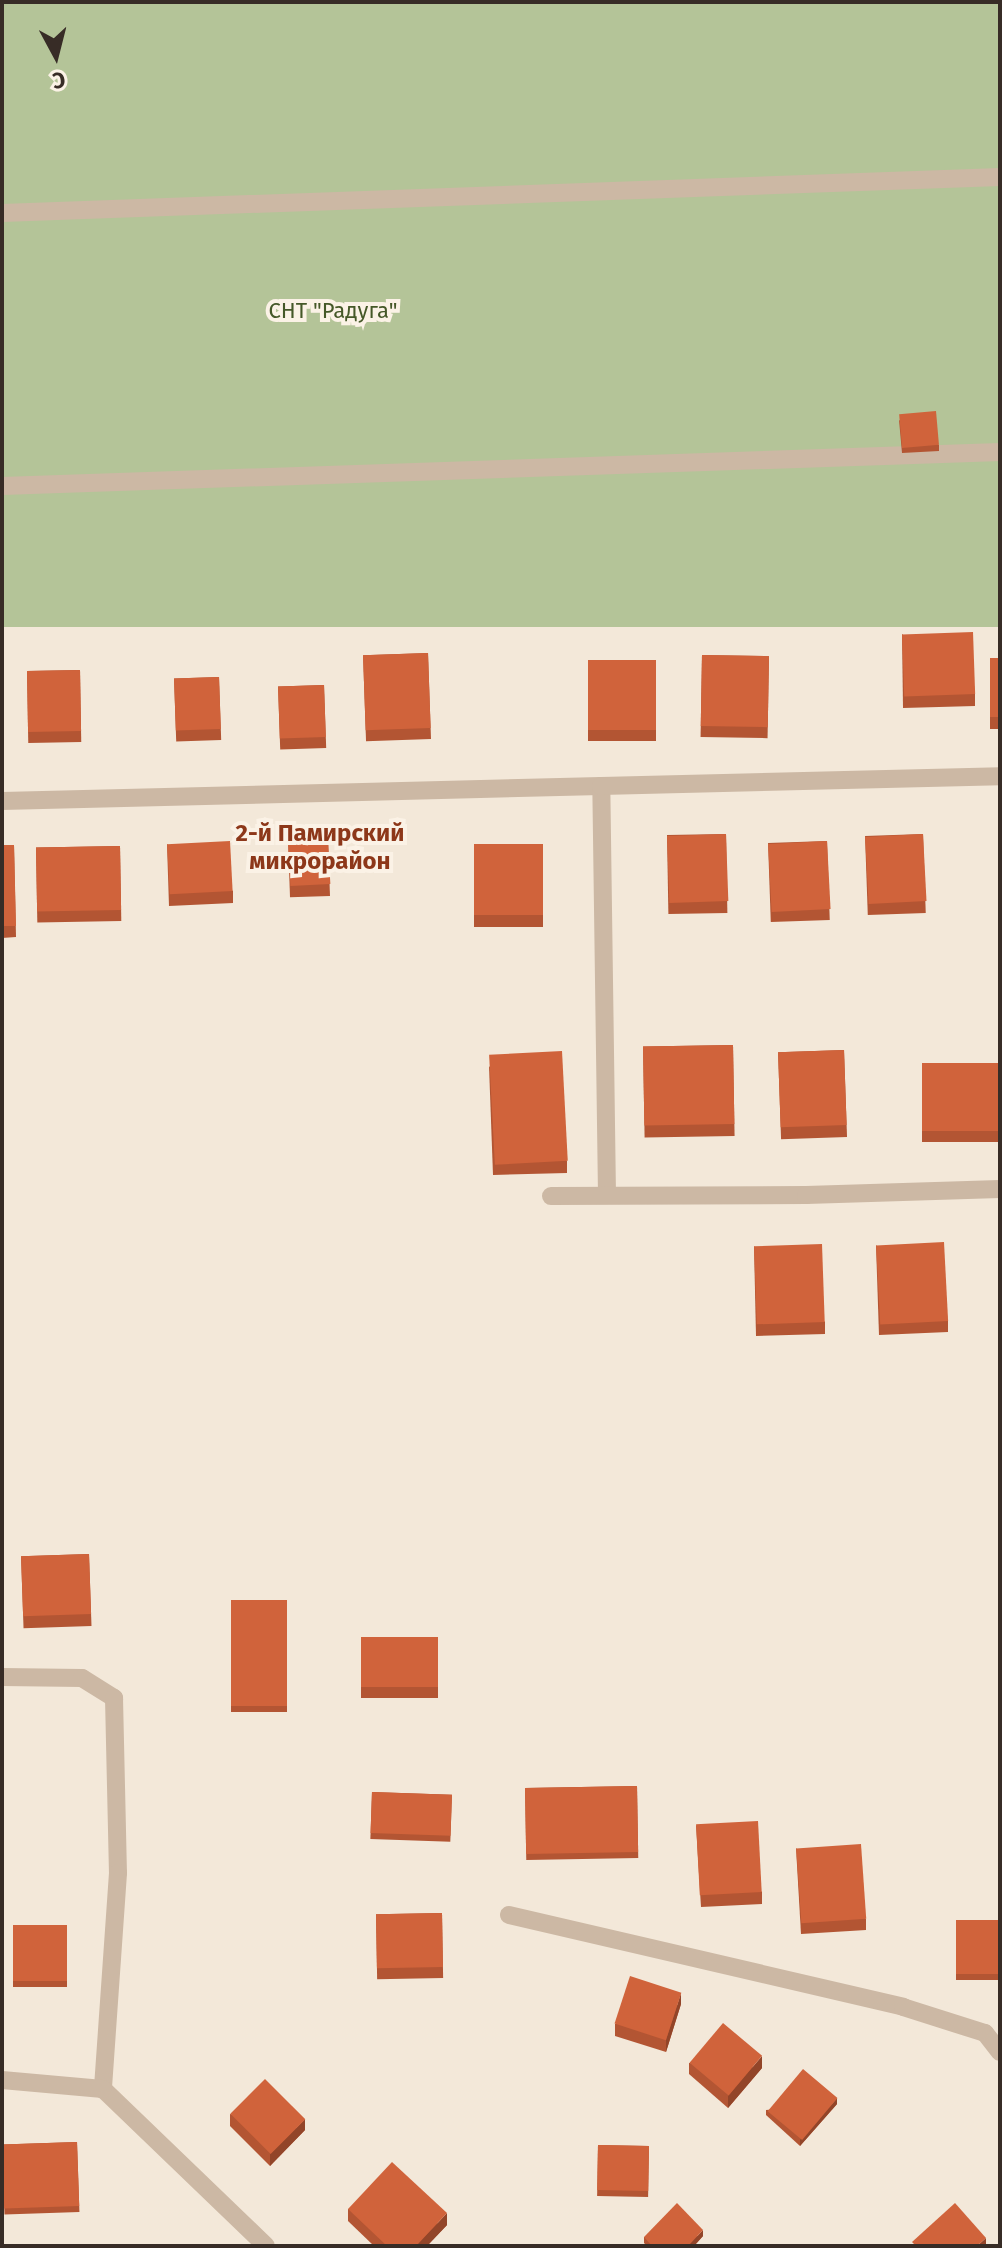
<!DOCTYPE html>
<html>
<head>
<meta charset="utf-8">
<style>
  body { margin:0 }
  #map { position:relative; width:1002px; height:2248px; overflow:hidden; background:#f3e8d9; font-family:"Fira Sans",sans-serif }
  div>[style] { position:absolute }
  .green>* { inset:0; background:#b4c498; transform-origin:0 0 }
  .lane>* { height:18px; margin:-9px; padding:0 9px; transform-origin:9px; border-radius:9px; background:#ccb8a4 }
  .wall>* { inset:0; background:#b35533; transform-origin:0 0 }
  .shaded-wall>* { inset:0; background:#924529 }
  .building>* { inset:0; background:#d0633b; transform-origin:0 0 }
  span { translate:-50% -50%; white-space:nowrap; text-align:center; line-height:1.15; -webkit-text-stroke:8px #fbf2e6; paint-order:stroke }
  .park-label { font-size:22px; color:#455828 }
  .neighbourhood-label { font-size:24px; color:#8d3719; font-weight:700 }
  .frame { position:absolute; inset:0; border:4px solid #372c26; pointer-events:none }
  .north { position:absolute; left:16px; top:16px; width:80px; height:80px; -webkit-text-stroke:6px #fbf2e6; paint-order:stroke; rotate:173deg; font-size:22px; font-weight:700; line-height:32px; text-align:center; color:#372c26 }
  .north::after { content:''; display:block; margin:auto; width:28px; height:36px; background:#372c26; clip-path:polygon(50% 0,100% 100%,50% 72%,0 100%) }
</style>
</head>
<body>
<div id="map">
  <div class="green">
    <i style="left:2px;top:2px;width:998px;height:625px"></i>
  </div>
  <div class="lane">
    <i style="left:2px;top:213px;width:999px;rotate:-2.07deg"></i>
    <i style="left:2px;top:486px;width:999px;rotate:-1.95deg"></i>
    <i style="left:2px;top:801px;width:599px;rotate:-1.43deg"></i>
    <i style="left:607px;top:1195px;width:409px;rotate:-90.8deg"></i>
    <i style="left:601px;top:786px;width:399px;rotate:-1.4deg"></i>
    <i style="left:551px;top:1196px;width:255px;rotate:-0.2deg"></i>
    <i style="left:806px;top:1195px;width:194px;rotate:-1.8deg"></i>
    <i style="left:2px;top:1677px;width:80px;rotate:0.7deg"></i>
    <i style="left:82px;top:1678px;width:38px;rotate:32deg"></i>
    <i style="left:114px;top:1698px;width:175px;rotate:88.7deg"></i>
    <i style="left:118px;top:1873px;width:217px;rotate:94deg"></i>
    <i style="left:103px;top:2089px;width:226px;rotate:43.9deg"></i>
    <i style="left:509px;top:1915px;width:405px;rotate:13.1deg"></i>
    <i style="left:903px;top:2007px;width:86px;rotate:17.6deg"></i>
    <i style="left:985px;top:2033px;width:24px;rotate:52deg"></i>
    <i style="left:2px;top:2080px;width:101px;rotate:5.1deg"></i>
  </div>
  <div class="wall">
    <i style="clip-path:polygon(899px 420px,939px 445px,939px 451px,902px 453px)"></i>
    <i style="clip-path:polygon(902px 634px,975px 694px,975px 706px,903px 708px)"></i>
    <i style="left:428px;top:653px;width:86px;height:65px;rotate:88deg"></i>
    <i style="left:702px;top:655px;width:67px;height:82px;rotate:1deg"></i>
    <i style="left:990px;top:658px;width:10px;height:71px"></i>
    <i style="left:588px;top:660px;width:68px;height:81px"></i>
    <i style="left:80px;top:670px;width:72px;height:53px;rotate:89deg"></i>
    <i style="left:219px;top:677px;width:63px;height:45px;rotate:88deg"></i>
    <i style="left:324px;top:685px;width:63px;height:46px;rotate:88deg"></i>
    <i style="left:726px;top:834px;width:79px;height:59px;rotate:89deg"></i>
    <i style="left:923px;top:834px;width:79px;height:58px;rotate:88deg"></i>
    <i style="left:328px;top:839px;width:57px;height:40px;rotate:88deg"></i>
    <i style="left:827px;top:841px;width:79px;height:59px;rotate:88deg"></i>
    <i style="clip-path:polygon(167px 844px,233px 891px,233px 903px,169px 906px)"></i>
    <i style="left:474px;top:844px;width:69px;height:83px"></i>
    <i style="clip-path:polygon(2px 845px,14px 845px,16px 937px,2px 938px)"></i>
    <i style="left:120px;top:846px;width:75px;height:84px;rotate:89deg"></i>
    <i style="left:733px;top:1045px;width:91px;height:90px;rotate:89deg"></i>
    <i style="left:844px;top:1050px;width:87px;height:66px;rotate:88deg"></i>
    <i style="left:1000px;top:1063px;width:79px;height:78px;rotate:90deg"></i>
    <i style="clip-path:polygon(489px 1066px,567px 1161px,567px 1173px,493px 1175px)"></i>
    <i style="clip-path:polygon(876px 1245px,948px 1321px,948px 1332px,879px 1335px)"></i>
    <i style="clip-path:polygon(754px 1246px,825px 1322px,825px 1334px,756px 1336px)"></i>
    <i style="left:89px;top:1554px;width:72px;height:68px;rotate:88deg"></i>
    <i style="left:231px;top:1600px;width:56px;height:112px"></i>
    <i style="left:438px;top:1637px;width:61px;height:77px;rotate:90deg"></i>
    <i style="left:637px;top:1786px;width:72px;height:112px;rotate:89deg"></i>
    <i style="left:372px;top:1792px;width:80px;height:47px;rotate:2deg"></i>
    <i style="clip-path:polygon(696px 1825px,762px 1892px,762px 1904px,701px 1907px)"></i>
    <i style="clip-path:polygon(796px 1848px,866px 1919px,866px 1930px,801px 1934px)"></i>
    <i style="left:442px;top:1913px;width:65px;height:66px;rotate:89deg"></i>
    <i style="left:1000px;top:1920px;width:60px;height:44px;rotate:90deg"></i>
    <i style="left:67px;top:1925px;width:62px;height:54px;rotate:90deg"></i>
    <i style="clip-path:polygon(681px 2004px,666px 2052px,615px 2036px,615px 2024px)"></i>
    <i style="clip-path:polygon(689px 2063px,762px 2068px,728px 2108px,689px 2074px)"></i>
    <i style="clip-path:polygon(837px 2104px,800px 2146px,766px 2115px,766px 2110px)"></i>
    <i style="clip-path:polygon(230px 2114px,305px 2130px,270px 2166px,230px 2126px)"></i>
    <i style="left:77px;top:2142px;width:70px;height:75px;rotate:88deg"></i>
    <i style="left:598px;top:2145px;width:51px;height:51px;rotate:1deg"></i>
    <i style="clip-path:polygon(348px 2209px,447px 2225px,427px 2246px,374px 2246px,348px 2221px)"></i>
    <i style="clip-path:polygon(703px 2236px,694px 2246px,647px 2246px,644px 2243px,644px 2237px)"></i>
  </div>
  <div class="shaded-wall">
    <i style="clip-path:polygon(681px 1993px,681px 2004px,666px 2052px,666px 2040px)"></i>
    <i style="clip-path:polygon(762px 2056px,762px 2068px,728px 2108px,728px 2096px)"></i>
    <i style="clip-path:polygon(837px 2098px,837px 2104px,800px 2146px,800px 2140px)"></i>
    <i style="clip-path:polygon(305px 2119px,305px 2130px,270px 2166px,270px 2154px)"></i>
    <i style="clip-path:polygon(447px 2213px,447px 2225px,427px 2246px,416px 2246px)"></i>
    <i style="clip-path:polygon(703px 2230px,703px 2236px,694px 2246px,688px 2246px)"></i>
    <i style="clip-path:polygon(986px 2238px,986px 2244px,984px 2246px,977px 2246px)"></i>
  </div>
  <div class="building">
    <i style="left:936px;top:411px;width:34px;height:37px;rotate:85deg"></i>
    <i style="left:973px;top:632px;width:62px;height:71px;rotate:88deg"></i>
    <i style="left:428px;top:653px;width:75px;height:65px;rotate:88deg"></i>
    <i style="left:702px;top:655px;width:67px;height:71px;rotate:1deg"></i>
    <i style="left:990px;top:658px;width:10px;height:59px"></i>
    <i style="left:588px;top:660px;width:68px;height:70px"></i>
    <i style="left:80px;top:670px;width:61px;height:53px;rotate:89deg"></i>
    <i style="left:219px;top:677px;width:52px;height:45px;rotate:88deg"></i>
    <i style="left:324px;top:685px;width:52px;height:46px;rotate:88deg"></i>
    <i style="left:726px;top:834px;width:67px;height:59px;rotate:88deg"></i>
    <i style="left:923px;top:834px;width:67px;height:58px;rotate:87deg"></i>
    <i style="left:328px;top:839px;width:45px;height:40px;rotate:87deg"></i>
    <i style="left:230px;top:841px;width:50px;height:63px;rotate:87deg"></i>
    <i style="left:827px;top:841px;width:68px;height:59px;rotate:87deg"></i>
    <i style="left:474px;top:844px;width:69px;height:71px"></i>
    <i style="clip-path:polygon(2px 845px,14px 845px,16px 926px,2px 926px)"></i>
    <i style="left:120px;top:846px;width:64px;height:84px;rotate:89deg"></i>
    <i style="left:733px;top:1045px;width:79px;height:90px;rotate:89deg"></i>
    <i style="left:844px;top:1050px;width:75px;height:66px;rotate:88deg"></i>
    <i style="left:562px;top:1051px;width:110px;height:73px;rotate:87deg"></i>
    <i style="left:1000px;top:1063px;width:68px;height:78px;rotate:90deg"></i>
    <i style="left:944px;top:1242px;width:79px;height:68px;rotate:87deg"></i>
    <i style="left:822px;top:1244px;width:78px;height:68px;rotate:88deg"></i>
    <i style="left:89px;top:1554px;width:60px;height:68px;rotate:88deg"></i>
    <i style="left:231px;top:1600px;width:56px;height:106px"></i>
    <i style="left:438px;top:1637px;width:50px;height:77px;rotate:90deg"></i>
    <i style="left:637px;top:1786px;width:66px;height:112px;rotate:89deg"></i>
    <i style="left:372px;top:1792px;width:80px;height:41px;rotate:2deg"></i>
    <i style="left:758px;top:1821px;width:71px;height:62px;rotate:87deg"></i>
    <i style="left:861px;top:1844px;width:75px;height:65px;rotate:86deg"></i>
    <i style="left:442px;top:1913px;width:54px;height:66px;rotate:89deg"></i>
    <i style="left:1000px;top:1920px;width:54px;height:44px;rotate:90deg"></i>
    <i style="left:67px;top:1925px;width:56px;height:54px;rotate:90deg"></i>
    <i style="left:630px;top:1976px;width:54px;height:50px;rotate:18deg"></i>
    <i style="left:723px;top:2023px;width:51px;height:52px;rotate:40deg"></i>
    <i style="left:803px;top:2069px;width:45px;height:55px;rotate:40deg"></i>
    <i style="left:265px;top:2079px;width:57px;height:49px;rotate:45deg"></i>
    <i style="left:77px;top:2142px;width:64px;height:75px;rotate:88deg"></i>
    <i style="left:598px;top:2145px;width:51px;height:45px;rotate:1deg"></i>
    <i style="clip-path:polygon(392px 2162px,447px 2213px,416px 2246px,387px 2246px,348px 2209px)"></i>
    <i style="clip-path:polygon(677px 2203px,703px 2230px,688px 2246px,652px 2246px,644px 2237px)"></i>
    <i style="clip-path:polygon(955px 2203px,986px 2238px,977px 2246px,916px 2246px,912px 2242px)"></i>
  </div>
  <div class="park-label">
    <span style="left:333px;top:311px">СНТ "Радуга"</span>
  </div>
  <div class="neighbourhood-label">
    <span style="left:320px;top:848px">2-й Памирский<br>микрорайон</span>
  </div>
  <div class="frame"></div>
  <div class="north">С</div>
</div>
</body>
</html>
